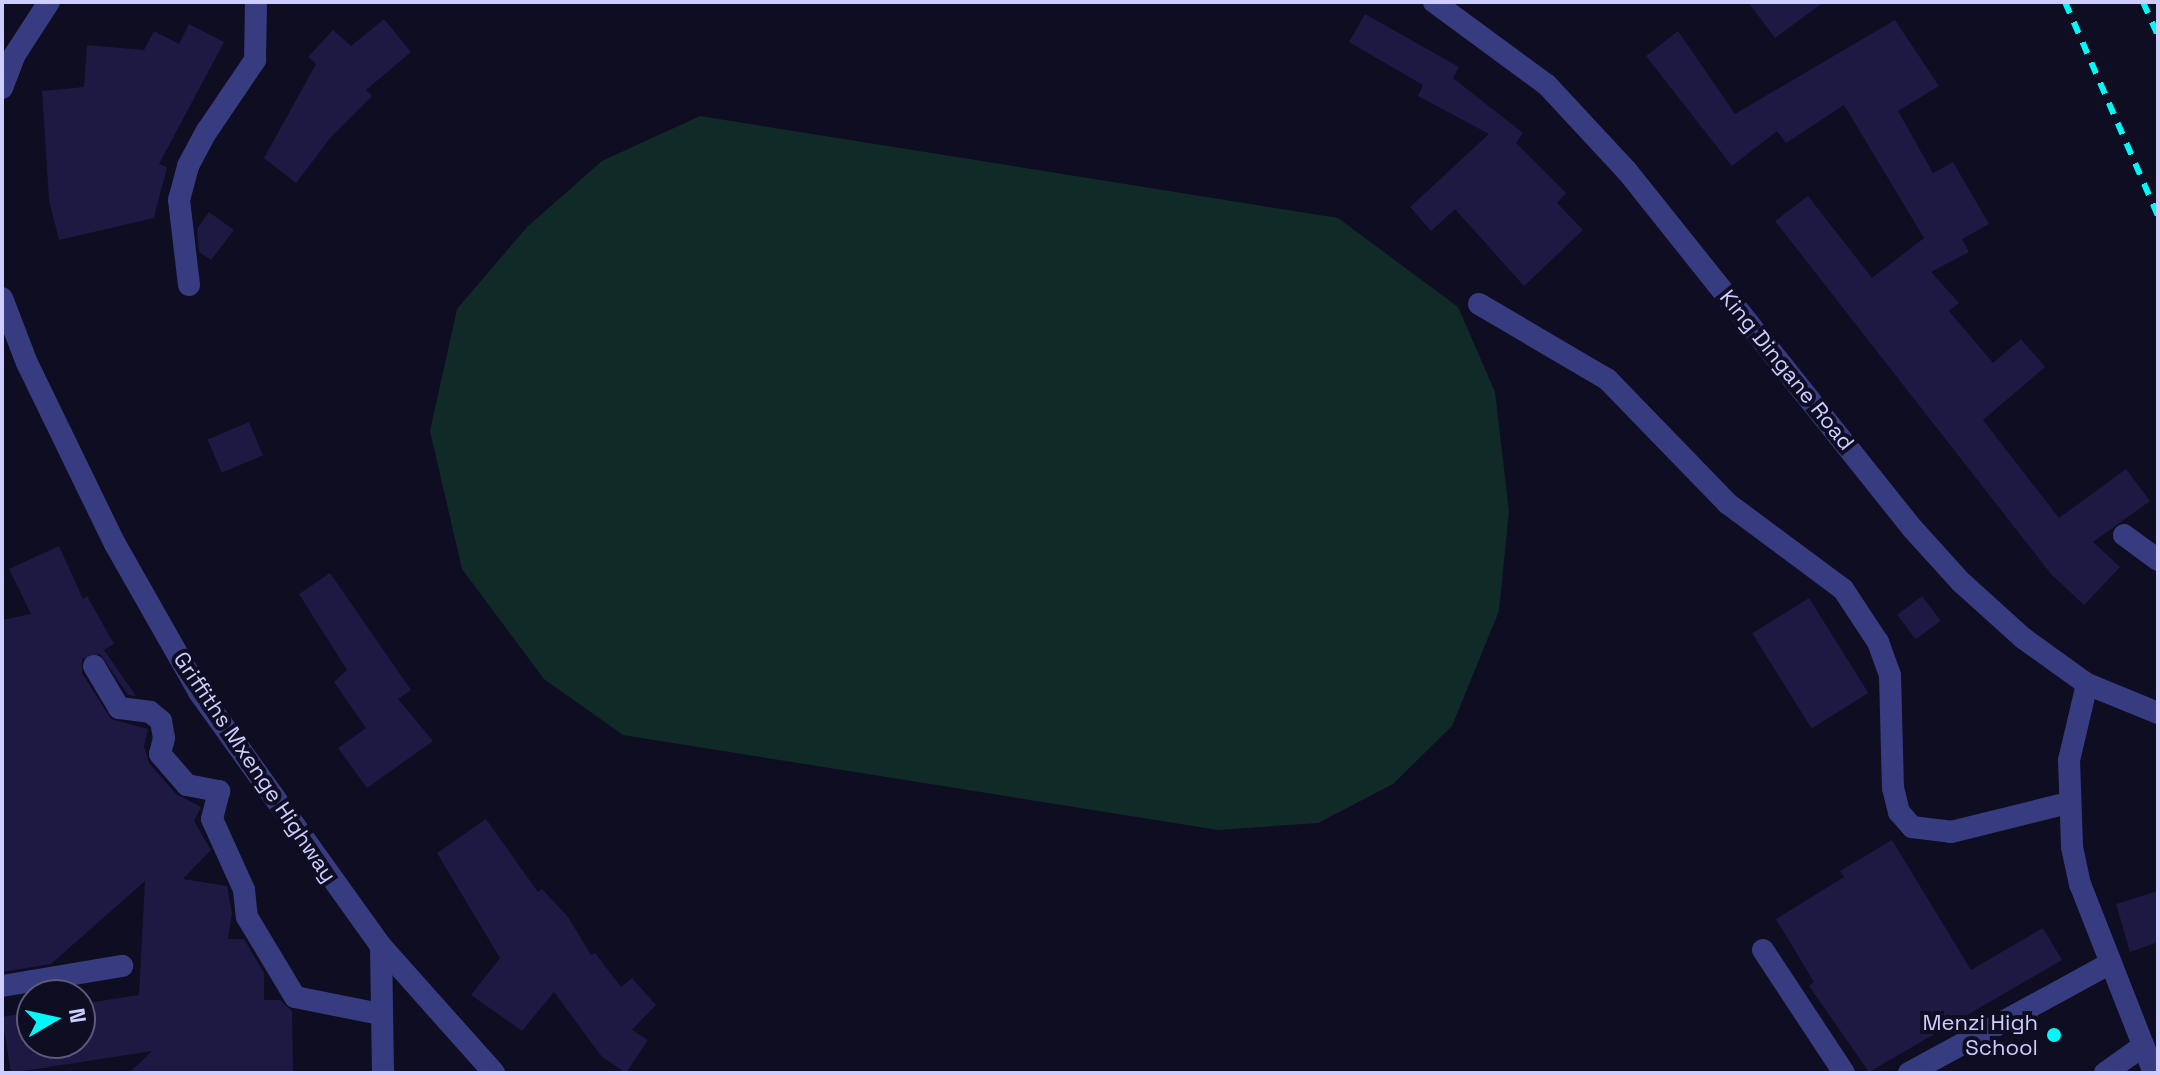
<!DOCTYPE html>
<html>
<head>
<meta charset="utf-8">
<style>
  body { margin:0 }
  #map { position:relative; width:2160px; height:1075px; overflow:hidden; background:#0e0d21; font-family:"Space Grotesk",sans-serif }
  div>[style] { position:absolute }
  .green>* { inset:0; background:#102b27 }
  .building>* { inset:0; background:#1d1942; transform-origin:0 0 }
  .service>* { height:22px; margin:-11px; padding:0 11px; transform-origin:11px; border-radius:11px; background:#373c81 }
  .minor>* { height:22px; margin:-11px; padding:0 11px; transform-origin:11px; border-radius:11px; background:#373c81 }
  .tertiary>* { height:22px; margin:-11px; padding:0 11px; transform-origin:11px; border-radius:11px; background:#373c81 }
  .rail>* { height:6px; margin-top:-3px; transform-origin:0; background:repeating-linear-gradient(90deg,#00f8f8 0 12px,transparent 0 22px) }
  .dots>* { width:22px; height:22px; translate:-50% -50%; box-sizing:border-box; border:4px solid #0e0d21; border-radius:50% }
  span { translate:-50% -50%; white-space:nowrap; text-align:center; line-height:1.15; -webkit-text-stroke:8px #0e0d21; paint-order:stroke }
  .street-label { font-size:22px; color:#cecdff }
  .poi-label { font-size:22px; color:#cecdff }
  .right { translate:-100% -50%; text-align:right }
  .frame { position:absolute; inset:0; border:4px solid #cecdff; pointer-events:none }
  .north { position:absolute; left:16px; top:979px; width:80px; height:80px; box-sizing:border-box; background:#0e0d21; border:2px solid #5b5a7a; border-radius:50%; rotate:81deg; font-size:22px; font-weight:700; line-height:32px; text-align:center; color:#cecdff }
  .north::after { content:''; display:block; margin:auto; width:28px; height:36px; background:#00f8f8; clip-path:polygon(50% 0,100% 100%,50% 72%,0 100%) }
</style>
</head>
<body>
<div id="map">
  <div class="green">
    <i style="clip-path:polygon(700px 116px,1338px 218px,1458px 307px,1495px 392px,1509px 511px,1499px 611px,1452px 726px,1393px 784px,1318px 823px,1218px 830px,623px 735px,544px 679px,462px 569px,430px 431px,457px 309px,527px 227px,602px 161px)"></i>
  </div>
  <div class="building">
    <i style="clip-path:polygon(1748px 2px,1824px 2px,1775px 38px)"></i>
    <i style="clip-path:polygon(1365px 14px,1459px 67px,1453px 78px,1523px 133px,1516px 143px,1566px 193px,1557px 203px,1583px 230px,1524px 286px,1455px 209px,1431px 231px,1410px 207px,1489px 134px,1418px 96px,1423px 85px,1349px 42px)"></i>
    <i style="clip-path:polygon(384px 19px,411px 52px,366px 90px,372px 96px,331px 137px,296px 183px,264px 158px,316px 64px,308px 57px,333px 30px,351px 46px)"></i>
    <i style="clip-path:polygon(1895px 20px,1939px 86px,1898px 111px,1933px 173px,1953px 162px,1989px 224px,1962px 239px,1969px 252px,1931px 272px,1959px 303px,1949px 311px,1993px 363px,2021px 339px,2045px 367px,1983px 420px,2059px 518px,2126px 469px,2150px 501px,2093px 542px,2120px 567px,2084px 605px,2051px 574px,1775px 221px,1808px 196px,1872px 278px,1924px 238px,1844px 105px,1786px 143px,1777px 131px,1732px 166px,1646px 56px,1678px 31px,1735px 114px)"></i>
    <i style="clip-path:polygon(189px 24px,224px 42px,159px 164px,167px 167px,154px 218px,59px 240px,49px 200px,42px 91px,84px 87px,87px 45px,144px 50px,154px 31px,179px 44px)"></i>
    <i style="clip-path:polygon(209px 212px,234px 230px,211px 260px,199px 252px,197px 229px)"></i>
    <i style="left:249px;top:422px;width:36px;height:45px;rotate:67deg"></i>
    <i style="clip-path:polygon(59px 546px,83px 599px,87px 596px,114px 644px,104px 650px,136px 696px,128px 695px,100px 654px,82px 659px,82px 673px,111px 719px,148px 729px,144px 746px,149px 763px,176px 794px,201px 807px,194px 821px,211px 850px,183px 879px,227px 886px,232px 913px,228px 939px,244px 939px,264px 973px,264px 1000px,280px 1000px,292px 1011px,293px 1073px,129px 1073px,152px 1051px,11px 1073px,2px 1017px,32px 1012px,32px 1043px,80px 1043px,80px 1004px,139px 995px,145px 881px,51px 964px,2px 972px,2px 620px,31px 614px,9px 569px)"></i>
    <i style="clip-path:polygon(330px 573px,411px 690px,398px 699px,433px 741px,367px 788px,338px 748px,366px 728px,334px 682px,347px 670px,299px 594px)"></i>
    <i style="left:1922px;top:596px;width:31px;height:31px;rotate:53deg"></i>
    <i style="left:1809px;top:598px;width:112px;height:67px;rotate:58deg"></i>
    <i style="clip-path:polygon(486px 819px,538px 892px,542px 889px,568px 917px,591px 955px,595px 953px,621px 987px,632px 978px,656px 1005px,632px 1030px,648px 1040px,626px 1073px,602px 1057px,554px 992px,522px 1031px,471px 995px,500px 958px,437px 853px)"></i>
    <i style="clip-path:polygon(1892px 840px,1971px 970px,2043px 928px,2062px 960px,1869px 1072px,1809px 986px,1814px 982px,1776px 919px,1844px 877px,1840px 871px)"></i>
    <i style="clip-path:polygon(2158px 891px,2158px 942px,2130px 952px,2116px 904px)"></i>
  </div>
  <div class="service">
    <i style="left:189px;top:285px;width:86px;rotate:-96.7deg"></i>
    <i style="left:179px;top:200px;width:35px;rotate:-75deg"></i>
    <i style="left:188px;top:166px;width:40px;rotate:-62deg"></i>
    <i style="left:207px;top:131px;width:86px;rotate:-55.9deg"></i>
    <i style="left:255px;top:60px;width:58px;rotate:-89deg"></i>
    <i style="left:1479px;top:304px;width:148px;rotate:30.4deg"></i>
    <i style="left:1607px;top:379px;width:173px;rotate:45.9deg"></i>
    <i style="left:1727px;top:503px;width:144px;rotate:36.6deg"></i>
    <i style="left:1843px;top:589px;width:64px;rotate:56.6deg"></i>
    <i style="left:1878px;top:642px;width:35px;rotate:70deg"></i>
    <i style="left:1890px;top:675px;width:113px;rotate:88.5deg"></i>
    <i style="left:1893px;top:788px;width:25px;rotate:76deg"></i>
    <i style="left:1899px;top:812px;width:20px;rotate:49deg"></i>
    <i style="left:1912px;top:827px;width:39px;rotate:7deg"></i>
    <i style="left:1951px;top:832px;width:121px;rotate:-13.9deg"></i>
    <i style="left:2124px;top:535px;width:42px;rotate:36.3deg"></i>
    <i style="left:381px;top:946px;width:127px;rotate:89.1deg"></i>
    <i style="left:1763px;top:950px;width:147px;rotate:56.6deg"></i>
    <i style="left:1909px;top:1073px;width:230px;rotate:-28.6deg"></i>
    <i style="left:2105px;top:1073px;width:47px;rotate:-35.4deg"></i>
  </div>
  <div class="minor">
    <i style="left:94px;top:666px;width:49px;rotate:59.2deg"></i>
    <i style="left:119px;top:708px;width:31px;rotate:7deg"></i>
    <i style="left:150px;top:712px;width:14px;rotate:39deg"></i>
    <i style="left:161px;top:721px;width:17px;rotate:80deg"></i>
    <i style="left:164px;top:738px;width:16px;rotate:104deg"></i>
    <i style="left:160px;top:754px;width:41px;rotate:48.9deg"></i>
    <i style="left:187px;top:785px;width:33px;rotate:11deg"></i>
    <i style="left:219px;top:791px;width:29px;rotate:104deg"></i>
    <i style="left:212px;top:819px;width:78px;rotate:65.7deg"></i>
    <i style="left:244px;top:890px;width:27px;rotate:84deg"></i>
    <i style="left:247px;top:917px;width:93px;rotate:59deg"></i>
    <i style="left:295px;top:997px;width:87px;rotate:11.3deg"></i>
    <i style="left:2087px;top:684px;width:78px;rotate:103.3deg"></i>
    <i style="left:2069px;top:760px;width:87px;rotate:88deg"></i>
    <i style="left:2072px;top:847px;width:38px;rotate:78deg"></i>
    <i style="left:2080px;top:884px;width:203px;rotate:68.6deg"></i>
    <i style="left:2px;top:986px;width:122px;rotate:-9.5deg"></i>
  </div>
  <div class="tertiary">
    <i style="left:1434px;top:2px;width:140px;rotate:36.3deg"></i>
    <i style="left:1547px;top:85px;width:117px;rotate:47.1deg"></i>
    <i style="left:1627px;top:171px;width:457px;rotate:51.4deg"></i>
    <i style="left:1912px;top:528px;width:73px;rotate:47.8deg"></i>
    <i style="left:1961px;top:582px;width:84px;rotate:42.1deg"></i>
    <i style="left:2023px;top:638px;width:79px;rotate:35.7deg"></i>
    <i style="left:2087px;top:684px;width:77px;rotate:22.2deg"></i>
    <i style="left:2px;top:88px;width:34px;rotate:-69deg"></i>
    <i style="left:14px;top:56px;width:64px;rotate:-57.1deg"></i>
    <i style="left:2px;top:298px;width:70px;rotate:69deg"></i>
    <i style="left:27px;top:363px;width:201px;rotate:64.1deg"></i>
    <i style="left:115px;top:544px;width:170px;rotate:60.4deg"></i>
    <i style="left:199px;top:692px;width:312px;rotate:54.4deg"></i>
    <i style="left:381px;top:946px;width:170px;rotate:48.3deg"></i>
  </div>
  <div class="rail">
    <i style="left:2065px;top:2px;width:233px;rotate:66.5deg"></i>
    <i style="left:2143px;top:2px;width:36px;rotate:66deg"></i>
  </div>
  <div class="dots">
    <i style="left:2054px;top:1035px;background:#00f8f8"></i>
  </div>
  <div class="street-label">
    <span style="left:1787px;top:370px;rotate:51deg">King Dingane Road</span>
    <span style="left:255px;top:767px;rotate:56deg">Griffiths Mxenge Highway</span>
  </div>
  <div class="poi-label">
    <span class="right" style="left:2038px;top:1035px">Menzi High<br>School</span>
  </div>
  <div class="frame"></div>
  <div class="north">N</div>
</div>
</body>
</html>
